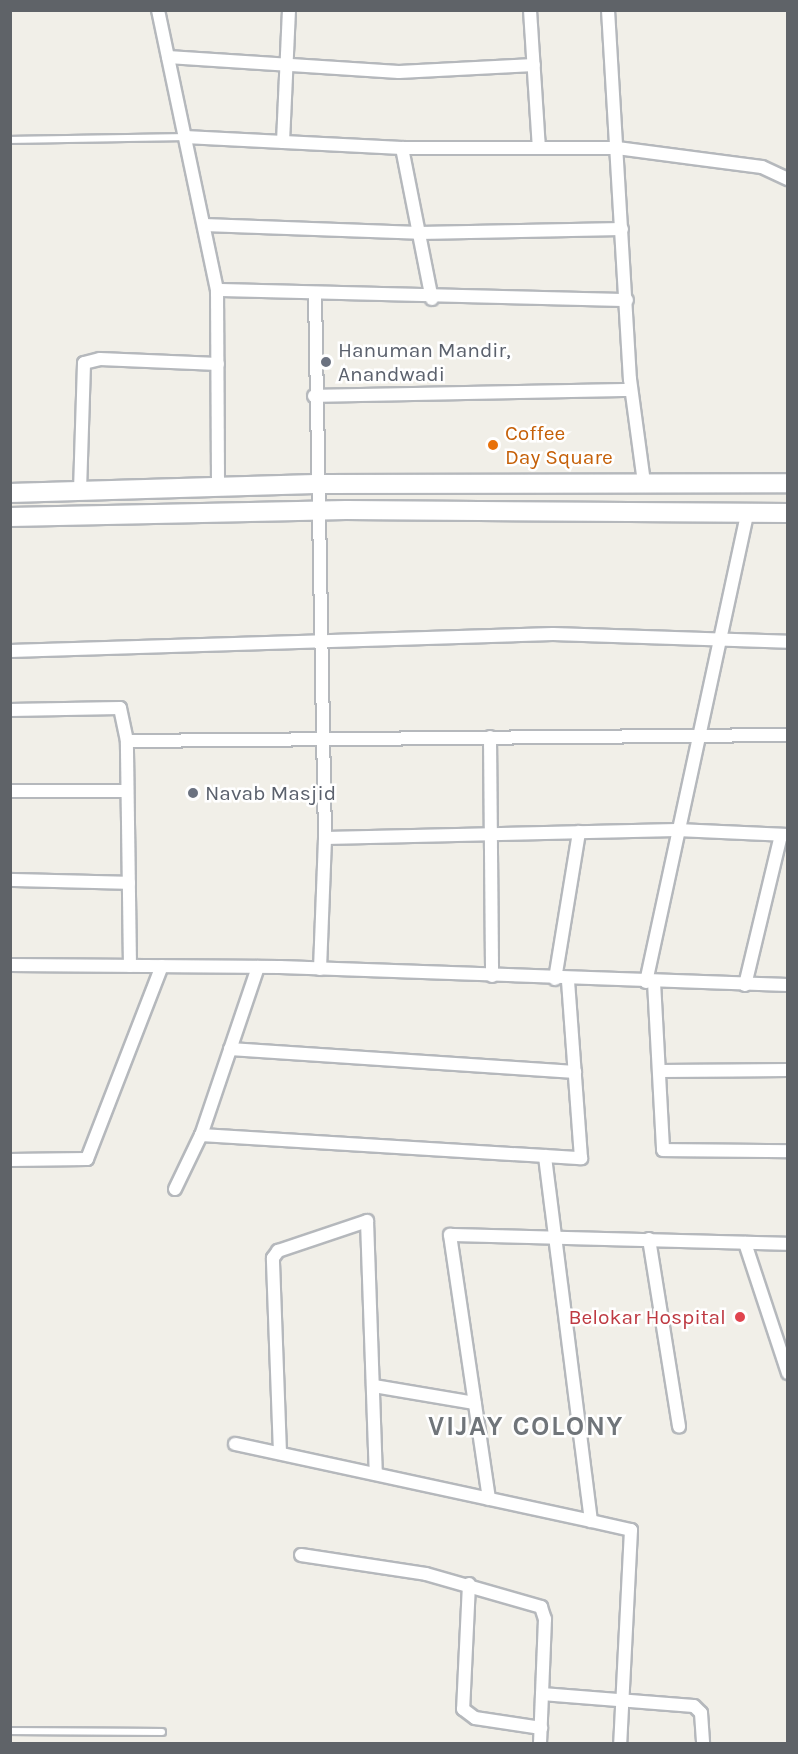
<!DOCTYPE html>
<html>
<head>
<meta charset="utf-8">
<style>
  body { margin:0 }
  #map { position:relative; width:798px; height:1754px; overflow:hidden; background:#f1efe8; font-family:Karla,sans-serif }
  div>[style] { position:absolute }
  .roads { filter:drop-shadow(2px 0 #b5b8bc) drop-shadow(-2px 0 #b5b8bc) drop-shadow(0 2px #b5b8bc) drop-shadow(0 -2px #b5b8bc) }
  .lane>* { height:6px; margin:-3px; padding:0 3px; transform-origin:3px; border-radius:3px; background:#fff }
  .street>* { height:12px; margin:-6px; padding:0 6px; transform-origin:6px; border-radius:6px; background:#fff }
  .secondary>* { height:18px; margin:-9px; padding:0 9px; transform-origin:9px; border-radius:9px; background:#fff }
  .dots>* { width:16px; height:16px; translate:-50% -50%; box-sizing:border-box; border:3px solid #fff; border-radius:50% }
  span { translate:-50% -50%; white-space:nowrap; text-align:center; line-height:1.15; -webkit-text-stroke:5px #fff; paint-order:stroke }
  .worship-label { font-size:21px; color:#5b616d }
  .left { translate:0 -50%; text-align:left }
  .food-label { font-size:21px; color:#c56008 }
  .health-label { font-size:21px; color:#be3a42 }
  .right { translate:-100% -50%; text-align:right }
  .district-label { font-size:27px; color:#70757a; font-weight:700; letter-spacing:1.5px }
  .frame { position:absolute; inset:0; border:12px solid #5f6368; pointer-events:none }
</style>
</head>
<body>
<div id="map">
  <div class="roads">
    <div class="lane">
      <i style="left:10px;top:140px;width:175px;rotate:-1deg"></i>
      <i style="left:10px;top:1731px;width:152px;rotate:0.4deg"></i>
    </div>
    <div class="street">
      <i style="left:158px;top:10px;width:286px;rotate:78.1deg"></i>
      <i style="left:217px;top:290px;width:197px;rotate:89.7deg"></i>
      <i style="left:530px;top:10px;width:138px;rotate:86.3deg"></i>
      <i style="left:608px;top:10px;width:370px;rotate:86.6deg"></i>
      <i style="left:630px;top:379px;width:105px;rotate:82.3deg"></i>
      <i style="left:168px;top:57px;width:231px;rotate:3.7deg"></i>
      <i style="left:399px;top:72px;width:135px;rotate:-3deg"></i>
      <i style="left:185px;top:137px;width:217px;rotate:2.9deg"></i>
      <i style="left:402px;top:148px;width:215px"></i>
      <i style="left:617px;top:148px;width:146px;rotate:7.5deg"></i>
      <i style="left:762px;top:167px;width:29px;rotate:25deg"></i>
      <i style="left:283px;top:142px;width:132px;rotate:-87.4deg"></i>
      <i style="left:402px;top:148px;width:154px;rotate:78.8deg"></i>
      <i style="left:204px;top:225px;width:215px;rotate:2.1deg"></i>
      <i style="left:419px;top:233px;width:203px;rotate:-1.1deg"></i>
      <i style="left:217px;top:290px;width:410px;rotate:1.4deg"></i>
      <i style="left:315px;top:293px;width:545px;rotate:88.95deg"></i>
      <i style="left:314px;top:396px;width:317px;rotate:-1.1deg"></i>
      <i style="left:80px;top:491px;width:128px;rotate:-88.2deg"></i>
      <i style="left:84px;top:363px;width:16px;rotate:-14deg"></i>
      <i style="left:100px;top:359px;width:118px;rotate:2.4deg"></i>
      <i style="left:10px;top:651px;width:543px;rotate:-1.79deg"></i>
      <i style="left:553px;top:634px;width:235px;rotate:1.9deg"></i>
      <i style="left:10px;top:710px;width:110px;rotate:-1deg"></i>
      <i style="left:120px;top:708px;width:34px;rotate:78deg"></i>
      <i style="left:490px;top:737px;width:239px;rotate:89.5deg"></i>
      <i style="left:10px;top:791px;width:116px"></i>
      <i style="left:10px;top:880px;width:119px;rotate:1.4deg"></i>
      <i style="left:10px;top:965px;width:270px;rotate:0.4deg"></i>
      <i style="left:280px;top:967px;width:508px;rotate:2.03deg"></i>
      <i style="left:130px;top:966px;width:225px;rotate:-90.8deg"></i>
      <i style="left:127px;top:741px;width:661px;rotate:-0.52deg"></i>
      <i style="left:258px;top:967px;width:177px;rotate:108.7deg"></i>
      <i style="left:201px;top:1135px;width:381px;rotate:3.5deg"></i>
      <i style="left:581px;top:1158px;width:178px;rotate:-94.2deg"></i>
      <i style="left:320px;top:969px;width:131px;rotate:-87.8deg"></i>
      <i style="left:325px;top:838px;width:352px;rotate:-1.3deg"></i>
      <i style="left:677px;top:830px;width:111px;rotate:2.6deg"></i>
      <i style="left:555px;top:979px;width:149px;rotate:-80.7deg"></i>
      <i style="left:646px;top:982px;width:480px;rotate:-77.8deg"></i>
      <i style="left:654px;top:982px;width:168px;rotate:86.9deg"></i>
      <i style="left:663px;top:1150px;width:125px;rotate:0.5deg"></i>
      <i style="left:745px;top:985px;width:154px;rotate:-76.5deg"></i>
      <i style="left:230px;top:1049px;width:346px;rotate:3.8deg"></i>
      <i style="left:659px;top:1071px;width:129px;rotate:-0.4deg"></i>
      <i style="left:10px;top:1160px;width:77px;rotate:-0.7deg"></i>
      <i style="left:87px;top:1159px;width:207px;rotate:-68.8deg"></i>
      <i style="left:175px;top:1189px;width:60px;rotate:-64.3deg"></i>
      <i style="left:649px;top:1239px;width:190px;rotate:80.9deg"></i>
      <i style="left:745px;top:1243px;width:137px;rotate:71.7deg"></i>
      <i style="left:374px;top:1386px;width:102px;rotate:9.6deg"></i>
      <i style="left:235px;top:1444px;width:364px;rotate:12.2deg"></i>
      <i style="left:591px;top:1521px;width:368px;rotate:-97.2deg"></i>
      <i style="left:280px;top:1453px;width:195px;rotate:-92.1deg"></i>
      <i style="left:273px;top:1258px;width:9px;rotate:-54deg"></i>
      <i style="left:278px;top:1251px;width:94px;rotate:-18.6deg"></i>
      <i style="left:367px;top:1221px;width:253px;rotate:88deg"></i>
      <i style="left:489px;top:1499px;width:267px;rotate:-98.4deg"></i>
      <i style="left:450px;top:1235px;width:338px;rotate:1.5deg"></i>
      <i style="left:591px;top:1521px;width:41px;rotate:12.7deg"></i>
      <i style="left:631px;top:1530px;width:214px;rotate:92.9deg"></i>
      <i style="left:301px;top:1555px;width:126px;rotate:8.6deg"></i>
      <i style="left:426px;top:1574px;width:120px;rotate:16deg"></i>
      <i style="left:541px;top:1607px;width:13px;rotate:72deg"></i>
      <i style="left:545px;top:1619px;width:125px;rotate:92.3deg"></i>
      <i style="left:469px;top:1584px;width:125px;rotate:92.7deg"></i>
      <i style="left:463px;top:1709px;width:15px;rotate:37deg"></i>
      <i style="left:475px;top:1718px;width:67px;rotate:8.6deg"></i>
      <i style="left:542px;top:1694px;width:152px;rotate:4.5deg"></i>
      <i style="left:694px;top:1706px;width:10px;rotate:45deg"></i>
      <i style="left:701px;top:1713px;width:31px;rotate:86deg"></i>
    </div>
    <div class="secondary">
      <i style="left:10px;top:493px;width:305px;rotate:-1.7deg"></i>
      <i style="left:315px;top:484px;width:473px;rotate:-0.1deg"></i>
      <i style="left:10px;top:517px;width:336px;rotate:-1.2deg"></i>
      <i style="left:346px;top:510px;width:442px;rotate:0.4deg"></i>
    </div>
  </div>
  <div class="dots">
    <i style="left:326px;top:362px;background:#6b7280"></i>
    <i style="left:493px;top:445px;background:#e8710a"></i>
    <i style="left:193px;top:793px;background:#6b7280"></i>
    <i style="left:740px;top:1317px;background:#e0444e"></i>
  </div>
  <div class="worship-label">
    <span class="left" style="left:338px;top:362px">Hanuman Mandir,<br>Anandwadi</span>
    <span class="left" style="left:205px;top:793px">Navab Masjid</span>
  </div>
  <div class="food-label">
    <span class="left" style="left:505px;top:445px">Coffee<br>Day Square</span>
  </div>
  <div class="health-label">
    <span class="right" style="left:726px;top:1317px">Belokar Hospital</span>
  </div>
  <div class="district-label">
    <span style="left:526px;top:1427px">VIJAY COLONY</span>
  </div>
  <div class="frame"></div>
</div>
</body>
</html>
